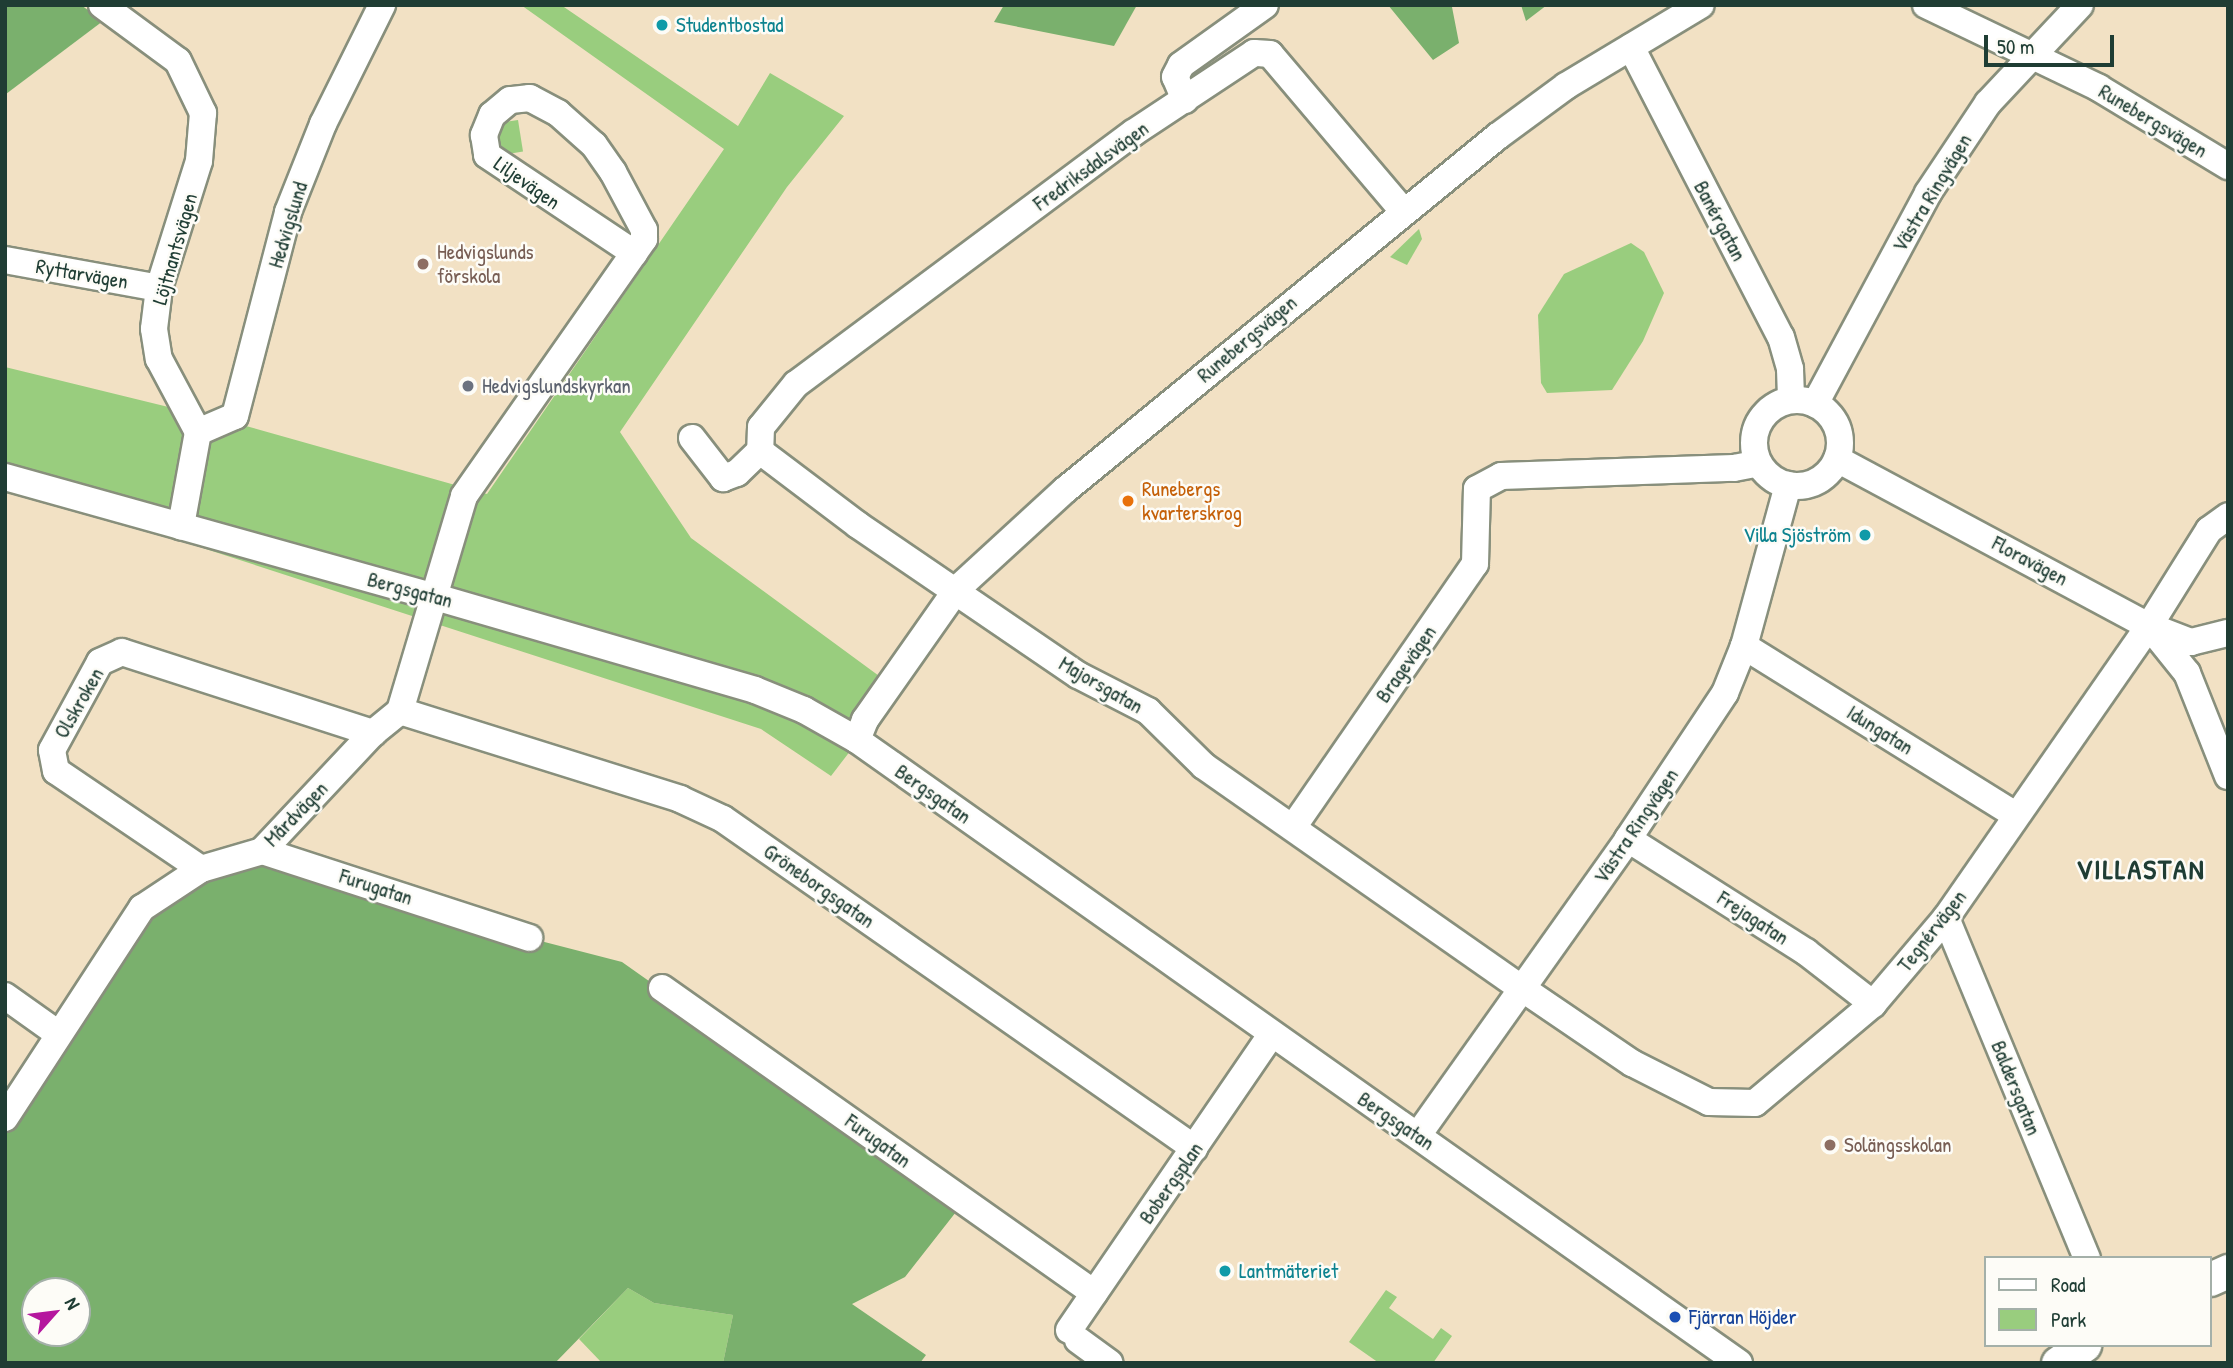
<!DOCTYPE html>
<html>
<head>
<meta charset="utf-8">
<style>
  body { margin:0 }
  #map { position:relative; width:2233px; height:1368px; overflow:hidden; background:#f2e1c4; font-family:"Patrick Hand",sans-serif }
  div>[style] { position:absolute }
  .green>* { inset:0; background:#99cd7e; transform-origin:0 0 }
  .forest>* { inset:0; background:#7ab06d }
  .roads { filter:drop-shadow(2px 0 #888f7c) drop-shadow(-2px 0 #888f7c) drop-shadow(0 2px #888f7c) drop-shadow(0 -2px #888f7c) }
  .minor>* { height:26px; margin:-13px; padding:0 13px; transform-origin:13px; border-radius:13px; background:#fff }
  .minor>.ring { margin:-13px; padding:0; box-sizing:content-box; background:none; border:26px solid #fff; border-radius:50% }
  .major>* { height:33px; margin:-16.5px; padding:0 16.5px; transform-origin:16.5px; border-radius:16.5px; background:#fff }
  .dots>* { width:19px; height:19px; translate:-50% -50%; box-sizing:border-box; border:4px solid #fdfcf7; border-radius:50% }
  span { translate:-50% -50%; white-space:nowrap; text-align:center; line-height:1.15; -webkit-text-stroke:5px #fdfcf7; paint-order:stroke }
  .culture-label { font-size:21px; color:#0d838f }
  .left { translate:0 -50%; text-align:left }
  .right { translate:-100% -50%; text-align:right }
  .street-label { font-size:21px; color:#1f3d34 }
  .education-label { font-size:21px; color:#785e54 }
  .worship-label { font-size:21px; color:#5b616d }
  .food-label { font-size:21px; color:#c56008 }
  .transit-label { font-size:21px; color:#164399 }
  .district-label { font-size:28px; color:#1f3d34; font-weight:700; letter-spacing:2px }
  .frame { position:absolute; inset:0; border:7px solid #1f3d34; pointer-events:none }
  .legend { position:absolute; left:1984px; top:1256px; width:228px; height:91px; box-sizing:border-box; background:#fdfcf7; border:2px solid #a4b0a9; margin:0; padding:9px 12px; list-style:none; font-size:21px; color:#1f3d34 }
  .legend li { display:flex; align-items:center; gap:14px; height:35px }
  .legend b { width:35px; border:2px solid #a4b0a9 }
  .north { position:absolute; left:21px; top:1277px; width:70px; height:70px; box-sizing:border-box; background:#fdfcf7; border:2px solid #a4b0a9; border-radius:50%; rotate:62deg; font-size:19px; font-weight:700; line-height:28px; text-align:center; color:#1f3d34 }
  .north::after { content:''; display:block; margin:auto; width:24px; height:32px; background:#b5179e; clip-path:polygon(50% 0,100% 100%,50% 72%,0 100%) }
  .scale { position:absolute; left:1984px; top:35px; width:130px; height:32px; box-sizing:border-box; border:4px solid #1f3d34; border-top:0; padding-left:9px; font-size:21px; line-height:24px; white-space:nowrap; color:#1f3d34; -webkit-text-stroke:5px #fdfcf7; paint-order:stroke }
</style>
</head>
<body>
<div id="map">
  <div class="green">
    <i style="clip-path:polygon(521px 5px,561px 5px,738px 126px,770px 73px,844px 116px,787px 187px,620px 432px,691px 538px,890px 684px,874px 720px,831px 776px,761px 729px,5px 484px,5px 367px,246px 426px,487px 494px,724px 149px)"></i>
    <i style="left:518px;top:120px;width:32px;height:22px;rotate:81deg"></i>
    <i style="clip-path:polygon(1419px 229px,1422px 239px,1407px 265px,1390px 257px)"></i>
    <i style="clip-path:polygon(1631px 243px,1644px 252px,1664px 293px,1643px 341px,1612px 390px,1547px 393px,1541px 383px,1538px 315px,1564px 274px)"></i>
    <i style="clip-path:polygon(628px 1288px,654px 1303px,733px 1315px,723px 1363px,602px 1363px,579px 1339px)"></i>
    <i style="clip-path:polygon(1386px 1290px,1397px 1297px,1389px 1308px,1433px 1339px,1441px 1328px,1452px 1336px,1433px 1363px,1379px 1363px,1349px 1342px)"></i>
  </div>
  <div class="forest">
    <i style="clip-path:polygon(5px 5px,81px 5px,103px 21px,6px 94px)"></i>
    <i style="clip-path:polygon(1004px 5px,1137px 5px,1114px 46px,994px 22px)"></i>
    <i style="clip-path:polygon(1388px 5px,1460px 5px,1452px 7px,1459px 43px,1433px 60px)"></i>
    <i style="clip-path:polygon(1521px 5px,1547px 5px,1526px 21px)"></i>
    <i style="clip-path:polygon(evenodd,262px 851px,529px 938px,622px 962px,963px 1203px,905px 1277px,852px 1304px,926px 1355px,920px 1363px,723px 1363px,733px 1315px,654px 1303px,628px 1288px,555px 1363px,5px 1363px,5px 1118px,142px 908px,262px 851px,35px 1291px,77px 1291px,77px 1333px,35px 1333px,35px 1291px)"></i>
  </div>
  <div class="roads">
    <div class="minor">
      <i style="left:102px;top:5px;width:94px;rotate:36.4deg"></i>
      <i style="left:178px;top:61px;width:58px;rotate:64.3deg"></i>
      <i style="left:203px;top:113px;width:48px;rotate:94.8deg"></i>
      <i style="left:199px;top:161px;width:133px;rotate:107.5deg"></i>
      <i style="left:159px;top:288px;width:41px;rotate:97deg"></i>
      <i style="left:154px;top:329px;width:30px;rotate:81deg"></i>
      <i style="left:159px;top:359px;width:83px;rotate:61.9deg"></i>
      <i style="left:198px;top:432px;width:96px;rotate:100.3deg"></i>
      <i style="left:1926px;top:5px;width:192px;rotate:25.6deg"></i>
      <i style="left:2099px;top:88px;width:151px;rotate:31.2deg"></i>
      <i style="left:1631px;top:47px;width:326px;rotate:62.7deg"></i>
      <i style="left:1781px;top:337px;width:33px;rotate:74deg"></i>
      <i style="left:1790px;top:369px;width:31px;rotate:88deg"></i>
      <i style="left:1185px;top:100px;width:25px;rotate:-113deg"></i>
      <i style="left:1175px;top:77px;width:13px;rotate:-63deg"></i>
      <i style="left:1181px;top:65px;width:103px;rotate:-35.5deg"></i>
      <i style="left:1404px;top:212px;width:207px;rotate:-130.3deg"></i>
      <i style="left:1270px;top:54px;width:16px;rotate:-176deg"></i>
      <i style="left:1254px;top:53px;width:145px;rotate:146.5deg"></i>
      <i style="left:1133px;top:133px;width:420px;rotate:143.3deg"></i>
      <i style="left:796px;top:384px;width:55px;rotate:129.1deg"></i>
      <i style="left:761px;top:427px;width:24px;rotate:92deg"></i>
      <i style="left:760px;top:451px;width:123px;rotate:37.1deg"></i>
      <i style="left:858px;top:525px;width:266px;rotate:34.3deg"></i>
      <i style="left:1078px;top:675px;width:79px;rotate:27.2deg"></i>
      <i style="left:1148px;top:711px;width:78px;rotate:44.5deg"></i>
      <i style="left:1204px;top:766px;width:389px;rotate:35deg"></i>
      <i style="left:1523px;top:989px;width:132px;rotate:34.2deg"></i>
      <i style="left:1632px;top:1063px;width:86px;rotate:26.9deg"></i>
      <i style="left:1709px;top:1102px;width:46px;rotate:1.2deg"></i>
      <i style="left:1755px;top:1103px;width:154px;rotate:-40deg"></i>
      <i style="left:1873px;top:1004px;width:113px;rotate:-49.7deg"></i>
      <i style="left:1946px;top:918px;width:356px;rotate:-55.2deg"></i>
      <i style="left:2149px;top:626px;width:113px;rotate:-58deg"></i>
      <i style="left:2209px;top:530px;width:24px;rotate:-36deg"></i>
      <i style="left:5px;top:260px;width:157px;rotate:10.3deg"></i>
      <i class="ring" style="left:1754px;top:400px;width:60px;height:60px"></i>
      <i style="left:1815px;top:404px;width:239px;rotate:-61.8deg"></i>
      <i style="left:1928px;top:193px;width:108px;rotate:-56.3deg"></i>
      <i style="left:1988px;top:103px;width:134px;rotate:-46.8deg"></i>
      <i style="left:198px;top:432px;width:40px;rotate:-23.4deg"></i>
      <i style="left:235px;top:416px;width:211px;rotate:-75.4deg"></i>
      <i style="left:288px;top:212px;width:95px;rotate:-68.3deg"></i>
      <i style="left:323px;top:124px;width:133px;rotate:-63.6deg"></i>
      <i style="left:692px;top:438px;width:51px;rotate:52.2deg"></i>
      <i style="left:723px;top:478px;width:15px;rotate:-20deg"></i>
      <i style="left:737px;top:473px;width:32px;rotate:-44deg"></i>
      <i style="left:1837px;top:459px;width:354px;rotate:28.2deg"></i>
      <i style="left:2149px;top:626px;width:45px;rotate:20.9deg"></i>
      <i style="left:2191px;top:642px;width:38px;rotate:-14deg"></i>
      <i style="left:5px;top:477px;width:443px;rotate:15.6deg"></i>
      <i style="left:432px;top:596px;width:336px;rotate:16.2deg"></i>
      <i style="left:755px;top:690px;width:53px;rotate:22.2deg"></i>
      <i style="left:804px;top:710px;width:61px;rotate:29.5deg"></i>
      <i style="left:857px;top:740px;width:1080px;rotate:35.24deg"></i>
      <i style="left:2150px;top:627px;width:59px;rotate:51.2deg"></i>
      <i style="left:2187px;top:673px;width:111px;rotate:68.3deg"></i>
      <i style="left:1744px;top:646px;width:319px;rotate:31.9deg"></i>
      <i style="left:400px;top:711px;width:294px;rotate:17.4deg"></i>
      <i style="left:680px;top:799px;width:47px;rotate:24.9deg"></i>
      <i style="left:723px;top:819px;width:575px;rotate:34.93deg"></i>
      <i style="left:857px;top:740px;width:22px;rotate:-68deg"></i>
      <i style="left:865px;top:720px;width:160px;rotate:-54.9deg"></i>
      <i style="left:957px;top:589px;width:147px;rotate:-42.5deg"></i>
      <i style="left:1065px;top:490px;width:559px;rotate:-39.27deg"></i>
      <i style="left:1498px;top:136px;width:84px;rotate:-36.3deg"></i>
      <i style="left:1566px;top:86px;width:157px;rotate:-31deg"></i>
      <i style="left:1294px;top:826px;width:318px;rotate:-55.4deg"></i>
      <i style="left:1475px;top:564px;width:75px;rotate:-88.5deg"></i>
      <i style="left:1477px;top:489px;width:27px;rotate:-28deg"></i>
      <i style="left:1501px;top:476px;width:233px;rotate:-2deg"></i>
      <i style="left:1734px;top:468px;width:25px;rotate:-11deg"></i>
      <i style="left:1628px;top:839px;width:211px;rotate:32.4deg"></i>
      <i style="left:1806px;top:952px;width:85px;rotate:37.8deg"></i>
      <i style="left:262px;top:851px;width:281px;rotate:18deg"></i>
      <i style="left:201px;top:869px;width:175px;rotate:-145.9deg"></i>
      <i style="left:56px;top:771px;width:21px;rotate:-101deg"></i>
      <i style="left:52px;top:750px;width:100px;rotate:-61.4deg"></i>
      <i style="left:100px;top:662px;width:24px;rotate:-24deg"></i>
      <i style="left:122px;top:652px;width:264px;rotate:17.9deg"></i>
      <i style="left:1946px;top:918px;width:368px;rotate:67.5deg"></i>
      <i style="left:662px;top:988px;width:529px;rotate:35.22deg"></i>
      <i style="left:5px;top:996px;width:64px;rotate:35.4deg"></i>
      <i style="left:5px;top:1118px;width:251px;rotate:-56.9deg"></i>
      <i style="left:142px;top:908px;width:71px;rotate:-33.5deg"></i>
      <i style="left:201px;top:869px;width:64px;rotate:-16.4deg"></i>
      <i style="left:262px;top:851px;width:162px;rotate:-46.8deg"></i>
      <i style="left:373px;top:733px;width:35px;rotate:-39deg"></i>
      <i style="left:400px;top:711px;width:224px;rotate:-73.4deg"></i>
      <i style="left:464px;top:496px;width:314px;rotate:-55deg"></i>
      <i style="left:644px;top:239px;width:9px;rotate:-90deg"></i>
      <i style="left:644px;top:230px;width:66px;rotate:-118.1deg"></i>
      <i style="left:613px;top:172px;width:33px;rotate:-125deg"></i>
      <i style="left:594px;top:145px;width:48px;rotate:-138.4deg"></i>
      <i style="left:558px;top:113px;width:32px;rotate:-152deg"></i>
      <i style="left:530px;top:98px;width:20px;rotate:174deg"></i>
      <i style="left:510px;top:100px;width:23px;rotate:140deg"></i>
      <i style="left:492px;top:115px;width:22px;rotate:112deg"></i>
      <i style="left:484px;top:135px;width:20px;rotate:81deg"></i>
      <i style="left:487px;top:155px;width:177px;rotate:33.7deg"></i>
      <i style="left:1418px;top:1135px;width:363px;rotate:-54.6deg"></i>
      <i style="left:1628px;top:839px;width:175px;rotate:-56.4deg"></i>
      <i style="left:1725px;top:693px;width:51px;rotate:-68deg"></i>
      <i style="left:1744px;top:646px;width:167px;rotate:-74.7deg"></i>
      <i style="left:1069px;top:1330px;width:358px;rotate:-55.6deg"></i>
      <i style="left:1078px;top:1340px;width:39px;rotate:36deg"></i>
    </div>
    <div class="major">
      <i style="left:2210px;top:1279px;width:20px;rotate:-24deg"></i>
      <i style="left:2058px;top:1363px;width:32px;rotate:-35deg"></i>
    </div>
  </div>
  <div class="dots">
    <i style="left:662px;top:25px;background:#0f9aa8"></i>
    <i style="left:423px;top:264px;background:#8d6e63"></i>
    <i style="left:468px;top:386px;background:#6b7280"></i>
    <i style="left:1128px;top:501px;background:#e8710a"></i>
    <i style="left:1865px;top:535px;background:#0f9aa8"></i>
    <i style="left:1830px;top:1145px;background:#8d6e63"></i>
    <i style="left:1225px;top:1271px;background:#0f9aa8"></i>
    <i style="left:1675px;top:1317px;background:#1a4fb4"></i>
  </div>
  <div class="culture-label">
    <span class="left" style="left:676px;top:25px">Studentbostad</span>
    <span class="right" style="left:1851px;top:535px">Villa Sjöström</span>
    <span class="left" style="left:1239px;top:1271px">Lantmäteriet</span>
  </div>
  <div class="street-label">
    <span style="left:2153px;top:121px;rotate:31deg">Runebergsvägen</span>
    <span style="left:1091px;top:166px;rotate:-36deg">Fredriksdalsvägen</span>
    <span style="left:527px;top:183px;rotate:35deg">Liljevägen</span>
    <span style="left:1932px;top:193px;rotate:-59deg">Västra Ringvägen</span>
    <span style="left:1720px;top:221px;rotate:62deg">Banérgatan</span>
    <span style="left:288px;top:225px;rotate:-73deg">Hedvigslund</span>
    <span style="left:175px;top:249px;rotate:-74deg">Löjtnantsvägen</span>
    <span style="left:82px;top:274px;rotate:10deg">Ryttarvägen</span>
    <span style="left:1247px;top:339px;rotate:-40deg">Runebergsvägen</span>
    <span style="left:2030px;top:561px;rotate:28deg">Floravägen</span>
    <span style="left:410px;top:590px;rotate:15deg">Bergsgatan</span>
    <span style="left:1406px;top:664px;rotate:-55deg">Bragevägen</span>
    <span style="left:1101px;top:685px;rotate:30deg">Majorsgatan</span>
    <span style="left:79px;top:703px;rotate:-60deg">Olskroken</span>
    <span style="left:1880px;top:730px;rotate:32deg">Idungatan</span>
    <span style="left:933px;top:794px;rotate:35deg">Bergsgatan</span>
    <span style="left:296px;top:814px;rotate:-46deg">Mårdvägen</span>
    <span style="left:1636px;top:826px;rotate:-56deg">Västra Ringvägen</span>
    <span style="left:819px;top:886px;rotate:35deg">Gröneborgsgatan</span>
    <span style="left:376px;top:887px;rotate:18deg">Furugatan</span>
    <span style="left:1753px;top:918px;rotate:33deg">Frejagatan</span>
    <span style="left:1932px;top:931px;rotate:-52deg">Tegnérvägen</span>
    <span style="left:2016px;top:1088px;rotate:68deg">Baldersgatan</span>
    <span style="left:1396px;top:1121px;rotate:34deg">Bergsgatan</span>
    <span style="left:878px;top:1141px;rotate:36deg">Furugatan</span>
    <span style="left:1171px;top:1183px;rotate:-55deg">Bobergsplan</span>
  </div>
  <div class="education-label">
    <span class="left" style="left:437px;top:264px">Hedvigslunds<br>förskola</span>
    <span class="left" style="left:1844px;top:1145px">Solängsskolan</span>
  </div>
  <div class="worship-label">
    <span class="left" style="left:482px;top:386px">Hedvigslundskyrkan</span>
  </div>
  <div class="food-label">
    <span class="left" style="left:1142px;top:501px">Runebergs<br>kvarterskrog</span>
  </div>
  <div class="transit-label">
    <span class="left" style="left:1689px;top:1317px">Fjärran Höjder</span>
  </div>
  <div class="district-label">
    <span style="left:2141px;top:869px">VILLASTAN</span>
  </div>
  <div class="frame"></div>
  <ul class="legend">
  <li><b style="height:9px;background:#fff"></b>Road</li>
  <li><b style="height:19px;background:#99cd7e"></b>Park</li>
  </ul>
  <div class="north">N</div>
  <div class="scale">50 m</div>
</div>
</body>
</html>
